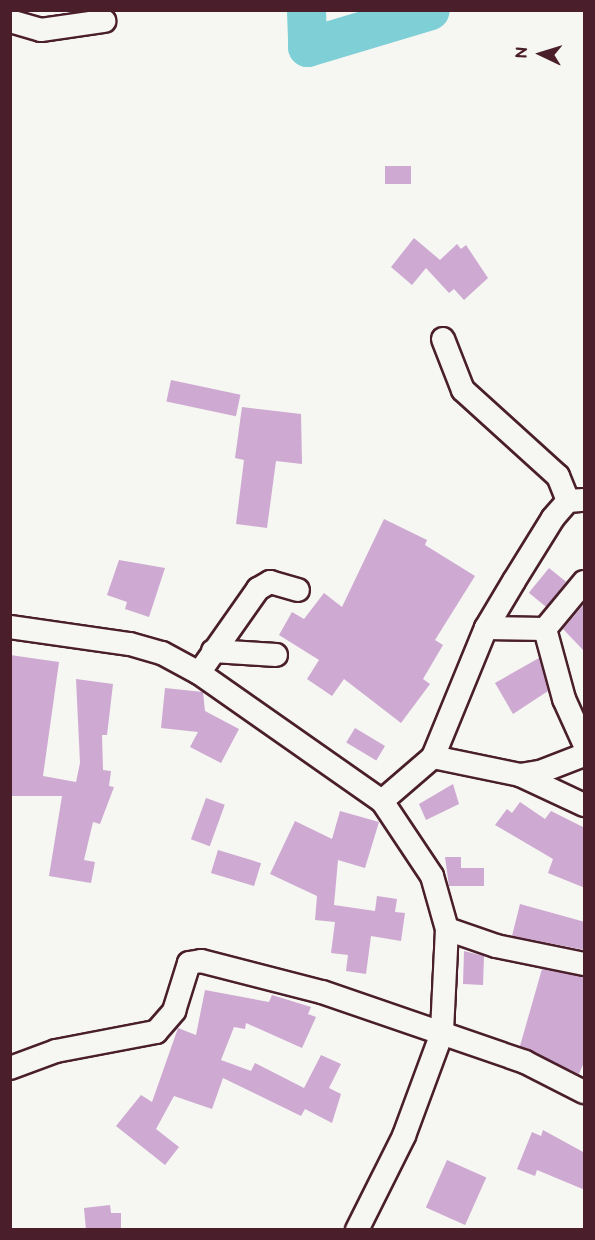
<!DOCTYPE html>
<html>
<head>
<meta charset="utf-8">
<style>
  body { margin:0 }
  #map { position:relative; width:595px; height:1240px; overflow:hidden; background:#f6f6f2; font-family:"Balsamiq Sans",sans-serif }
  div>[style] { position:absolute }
  .river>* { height:39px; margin:-19.5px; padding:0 19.5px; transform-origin:19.5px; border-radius:19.5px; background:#7ecfd6 }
  .building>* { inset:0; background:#cea9d2; transform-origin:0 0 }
  .roads { filter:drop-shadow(2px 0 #4a1f2b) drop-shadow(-2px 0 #4a1f2b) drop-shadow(0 2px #4a1f2b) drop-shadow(0 -2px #4a1f2b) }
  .minor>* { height:22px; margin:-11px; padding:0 11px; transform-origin:11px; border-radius:11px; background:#f6f6f2 }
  span { translate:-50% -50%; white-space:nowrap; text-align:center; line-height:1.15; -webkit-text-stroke:4.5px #f6f6f2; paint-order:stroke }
  .frame { position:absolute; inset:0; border:12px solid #4a1f2b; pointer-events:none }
  .north { position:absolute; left:511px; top:24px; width:60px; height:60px; -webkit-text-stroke:4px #f6f6f2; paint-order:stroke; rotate:274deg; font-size:16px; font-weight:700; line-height:24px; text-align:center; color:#4a1f2b }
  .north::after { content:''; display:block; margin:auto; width:21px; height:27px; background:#4a1f2b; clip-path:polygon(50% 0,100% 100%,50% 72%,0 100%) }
</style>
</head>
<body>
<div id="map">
  <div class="river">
    <i style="left:306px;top:10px;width:37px;rotate:88deg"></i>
    <i style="left:307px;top:47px;width:128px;rotate:-16.7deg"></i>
  </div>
  <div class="building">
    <i style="left:385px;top:166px;width:26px;height:18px"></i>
    <i style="clip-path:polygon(414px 238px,440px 260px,457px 244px,461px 249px,466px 245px,488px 278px,464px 300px,454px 289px,449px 293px,426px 268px,412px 285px,391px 267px)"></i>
    <i style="left:171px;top:380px;width:71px;height:22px;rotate:12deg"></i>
    <i style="clip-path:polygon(242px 407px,301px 414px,302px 464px,276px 461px,267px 528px,236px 524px,244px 460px,235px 458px)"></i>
    <i style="clip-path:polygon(384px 519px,427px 540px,425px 545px,475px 576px,435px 640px,443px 645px,423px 679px,430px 684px,401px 723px,344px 679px,332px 696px,307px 679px,319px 660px,279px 635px,292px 612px,304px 619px,324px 593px,342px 607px)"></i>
    <i style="clip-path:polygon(119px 560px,165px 568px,149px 617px,125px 609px,127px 602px,107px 595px)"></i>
    <i style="left:549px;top:568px;width:22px;height:32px;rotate:39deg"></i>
    <i style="clip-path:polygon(585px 603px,585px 652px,563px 629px)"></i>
    <i style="clip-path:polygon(10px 655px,59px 662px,43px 776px,76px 782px,80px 763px,76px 679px,113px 684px,107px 735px,102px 735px,103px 770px,111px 771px,109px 786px,114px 787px,100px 824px,93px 822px,84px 860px,95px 862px,91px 883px,49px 876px,62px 796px,10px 796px)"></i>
    <i style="clip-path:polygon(539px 658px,548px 691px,513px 714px,495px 683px)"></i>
    <i style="clip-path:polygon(165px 688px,203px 692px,205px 711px,239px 729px,221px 763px,190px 747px,198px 732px,161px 728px)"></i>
    <i style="left:355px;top:728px;width:35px;height:17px;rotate:31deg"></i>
    <i style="clip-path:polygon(453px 784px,459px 804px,426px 820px,419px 804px)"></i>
    <i style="left:206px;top:798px;width:20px;height:44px;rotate:20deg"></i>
    <i style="clip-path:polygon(520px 802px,545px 819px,551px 811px,585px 828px,585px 888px,548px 873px,553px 859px,495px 825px,507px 809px,512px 813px)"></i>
    <i style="clip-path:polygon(340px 811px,379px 822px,365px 868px,338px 860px,334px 905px,375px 911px,377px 896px,397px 899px,395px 912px,405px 913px,401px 941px,371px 936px,366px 974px,346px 971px,348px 955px,331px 953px,335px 922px,315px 920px,317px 896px,270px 874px,295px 821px,332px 839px)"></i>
    <i style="left:218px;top:850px;width:45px;height:24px;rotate:17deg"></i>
    <i style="clip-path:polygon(445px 857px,461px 857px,461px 868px,484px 868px,484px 886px,449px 886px)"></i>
    <i style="clip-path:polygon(520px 904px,585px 922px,585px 950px,512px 936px)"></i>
    <i style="clip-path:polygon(464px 951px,484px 956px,483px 985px,463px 984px)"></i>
    <i style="clip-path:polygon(542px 969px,585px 977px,585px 1060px,579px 1074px,520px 1046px)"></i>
    <i style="clip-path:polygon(205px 990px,269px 1002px,272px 995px,311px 1007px,308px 1014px,316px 1017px,302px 1048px,246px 1023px,245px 1029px,234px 1027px,221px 1060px,251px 1071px,255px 1063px,304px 1088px,321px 1055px,341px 1064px,329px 1088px,341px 1094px,332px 1123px,305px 1109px,301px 1116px,223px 1078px,212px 1109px,174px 1096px,156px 1129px,179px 1147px,165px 1165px,116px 1126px,141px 1095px,152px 1102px,178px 1028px,196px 1035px)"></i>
    <i style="clip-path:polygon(543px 1130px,585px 1153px,585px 1190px,537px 1170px,535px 1176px,517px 1169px,532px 1132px,541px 1136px)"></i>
    <i style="left:447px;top:1160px;width:43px;height:52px;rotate:24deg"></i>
    <i style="clip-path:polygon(110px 1205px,111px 1213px,121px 1213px,121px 1230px,86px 1230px,84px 1208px)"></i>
  </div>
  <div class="roads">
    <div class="minor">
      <i style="left:10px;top:21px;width:32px;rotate:16deg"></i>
      <i style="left:41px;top:30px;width:64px;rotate:-8.1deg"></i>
      <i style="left:443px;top:339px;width:55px;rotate:68.6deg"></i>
      <i style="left:463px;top:390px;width:128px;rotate:42.2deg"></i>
      <i style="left:558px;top:476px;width:27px;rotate:68deg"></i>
      <i style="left:10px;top:627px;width:121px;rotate:8.1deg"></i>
      <i style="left:130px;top:644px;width:33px;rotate:16deg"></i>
      <i style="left:162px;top:653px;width:42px;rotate:28.4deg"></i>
      <i style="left:199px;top:673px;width:223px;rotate:35deg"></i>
      <i style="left:382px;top:801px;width:90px;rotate:56.3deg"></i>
      <i style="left:432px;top:876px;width:55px;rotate:74.2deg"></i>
      <i style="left:447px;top:929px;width:104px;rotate:92.8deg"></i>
      <i style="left:442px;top:1033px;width:110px;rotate:110.3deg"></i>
      <i style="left:404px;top:1136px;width:105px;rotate:116.6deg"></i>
      <i style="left:486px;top:628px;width:59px;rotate:1deg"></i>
      <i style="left:545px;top:629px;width:61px;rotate:-50.3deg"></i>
      <i style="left:545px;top:629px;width:73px;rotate:74.8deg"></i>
      <i style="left:564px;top:699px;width:48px;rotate:65.6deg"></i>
      <i style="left:213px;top:651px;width:63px;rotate:3.6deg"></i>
      <i style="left:199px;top:673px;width:103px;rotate:-54.9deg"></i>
      <i style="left:258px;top:589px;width:14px;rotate:-30deg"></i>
      <i style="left:270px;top:582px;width:29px;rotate:16deg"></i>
      <i style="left:433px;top:757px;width:89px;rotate:11.7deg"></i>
      <i style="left:520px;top:775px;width:20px;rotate:-9deg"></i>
      <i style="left:540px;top:772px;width:47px;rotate:-21.1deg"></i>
      <i style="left:520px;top:775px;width:71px;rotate:25.1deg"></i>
      <i style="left:382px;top:801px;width:67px;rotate:-40.8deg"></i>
      <i style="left:433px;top:757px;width:139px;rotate:-67.7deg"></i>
      <i style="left:486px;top:628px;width:55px;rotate:-59.2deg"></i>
      <i style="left:514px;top:581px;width:74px;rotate:-58.2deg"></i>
      <i style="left:553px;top:518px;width:23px;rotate:-49deg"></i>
      <i style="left:568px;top:501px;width:16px;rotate:-4deg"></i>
      <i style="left:447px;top:929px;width:52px;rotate:19.1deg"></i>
      <i style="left:496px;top:946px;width:90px;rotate:11.6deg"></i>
      <i style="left:10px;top:1068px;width:49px;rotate:-20.3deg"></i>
      <i style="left:56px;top:1051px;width:102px;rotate:-10.8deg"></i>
      <i style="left:156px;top:1032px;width:28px;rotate:-49deg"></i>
      <i style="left:174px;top:1011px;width:50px;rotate:-72.6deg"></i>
      <i style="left:189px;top:963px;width:12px;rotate:-9deg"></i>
      <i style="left:201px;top:961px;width:125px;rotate:14.4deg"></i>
      <i style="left:322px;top:992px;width:215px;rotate:19deg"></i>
      <i style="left:525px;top:1062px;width:66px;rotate:27deg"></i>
    </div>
  </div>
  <div class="frame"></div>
  <div class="north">N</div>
</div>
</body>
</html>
